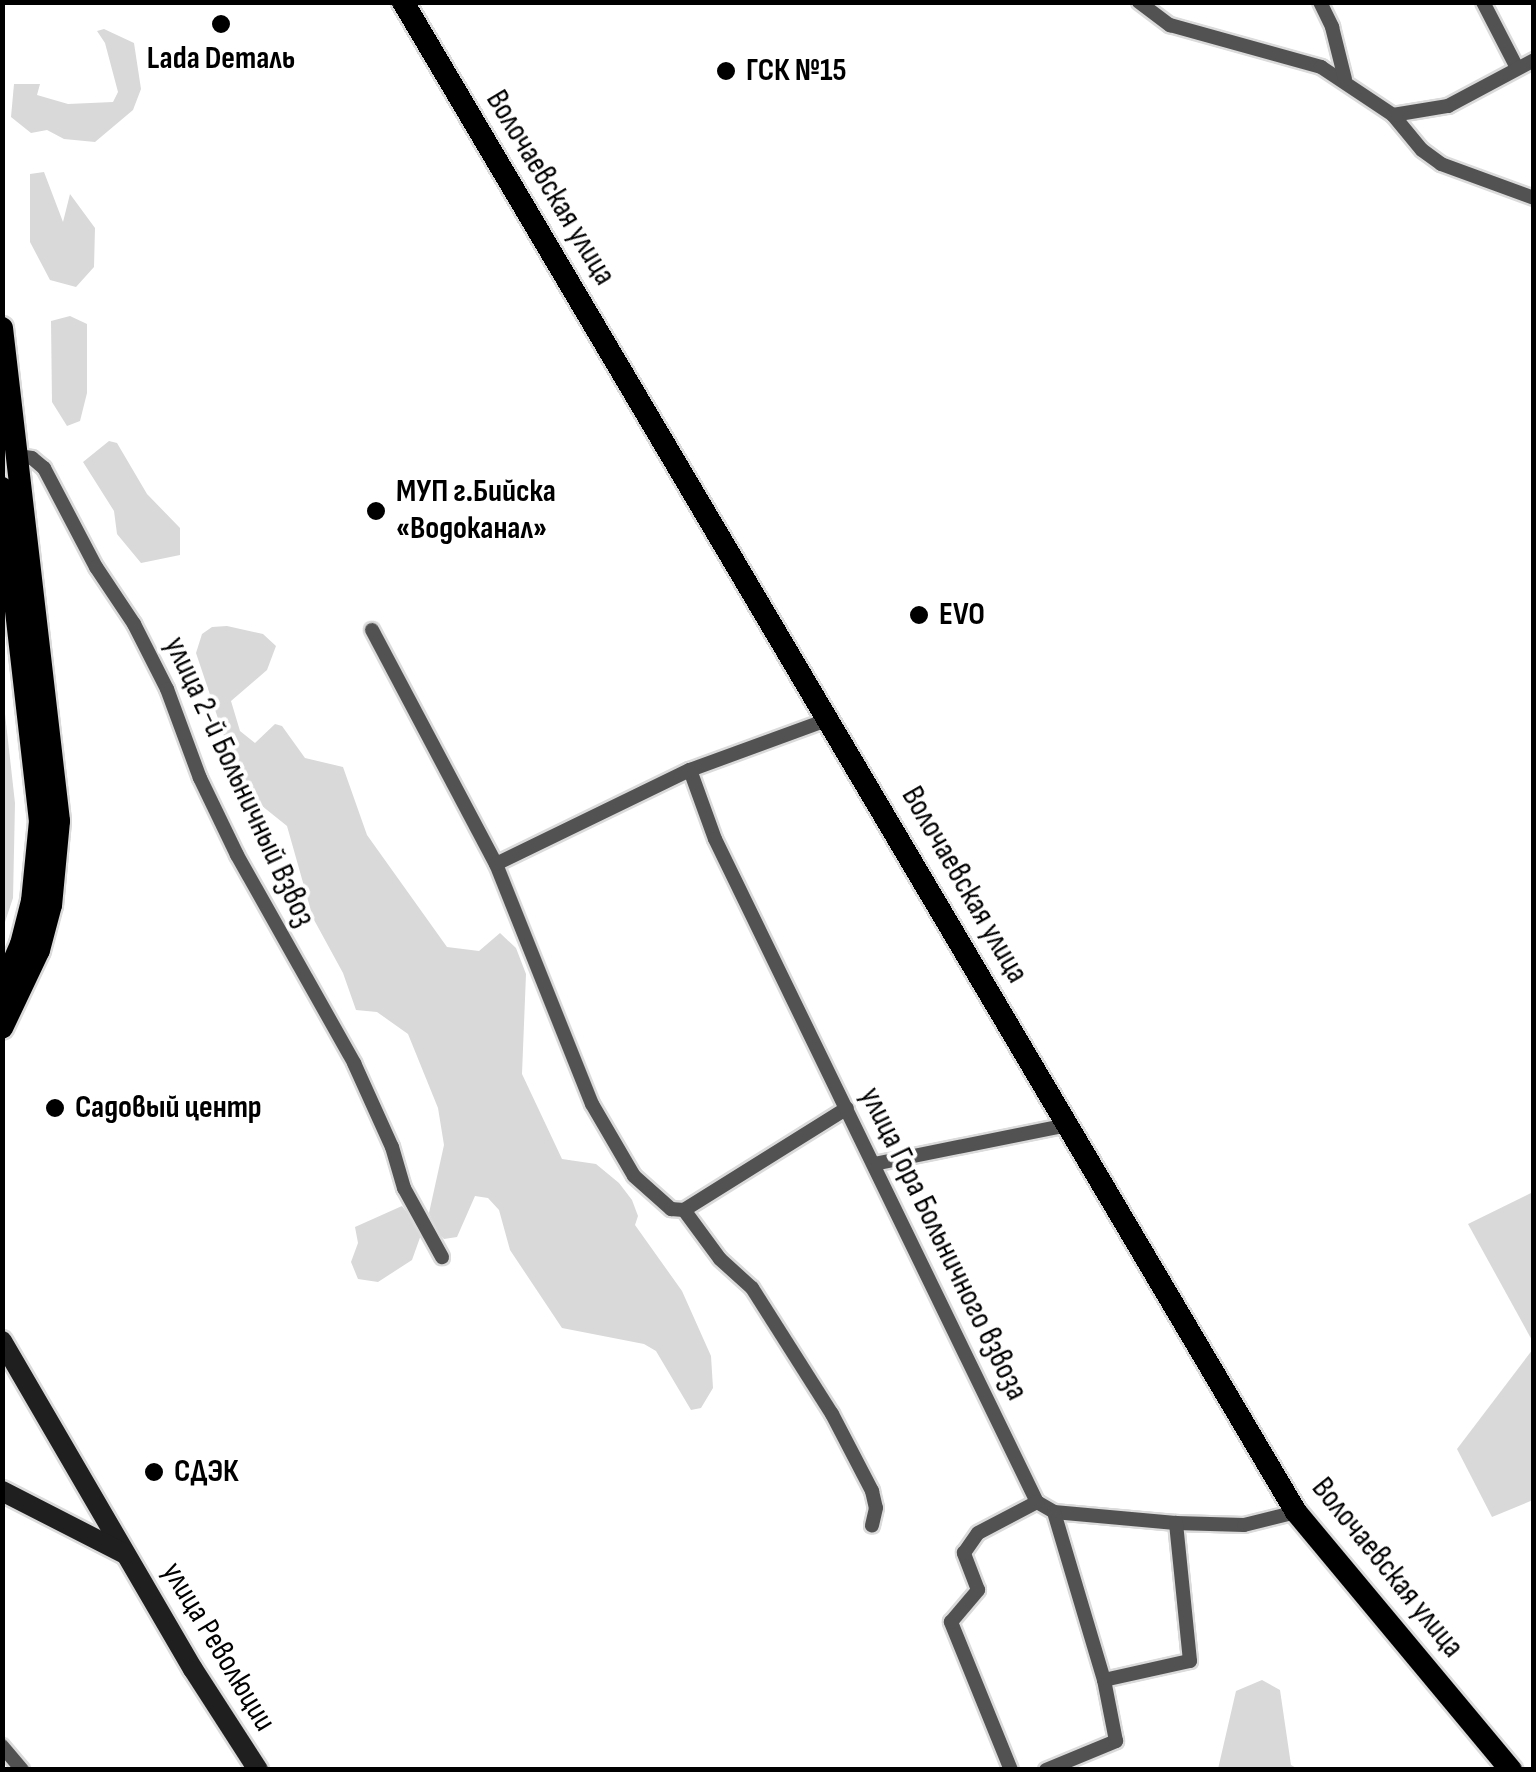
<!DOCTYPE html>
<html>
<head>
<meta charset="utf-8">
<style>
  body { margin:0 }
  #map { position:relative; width:1536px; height:1772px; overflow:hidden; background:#fff; font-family:"Sofia Sans Condensed",sans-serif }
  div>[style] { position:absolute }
  .green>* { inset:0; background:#d9d9d9 }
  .roads { filter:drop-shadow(2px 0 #dbdbdb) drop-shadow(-2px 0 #dbdbdb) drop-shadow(0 2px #dbdbdb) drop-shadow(0 -2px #dbdbdb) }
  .street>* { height:14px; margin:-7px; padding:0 7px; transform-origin:7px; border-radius:7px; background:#525252 }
  .secondary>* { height:20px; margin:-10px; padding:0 10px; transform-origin:10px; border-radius:10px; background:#1f1f1f }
  .primary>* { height:22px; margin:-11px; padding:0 11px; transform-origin:11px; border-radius:11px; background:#000 }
  .dots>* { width:28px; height:28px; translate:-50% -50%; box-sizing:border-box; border:5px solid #fff; border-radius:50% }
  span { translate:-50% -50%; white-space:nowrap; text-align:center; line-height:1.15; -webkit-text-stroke:8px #fff; paint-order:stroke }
  .poi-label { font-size:32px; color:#000; font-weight:700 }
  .left { translate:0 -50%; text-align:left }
  .street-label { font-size:32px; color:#000 }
  .frame { position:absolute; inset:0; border:5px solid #000; pointer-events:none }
</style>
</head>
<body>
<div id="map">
  <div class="green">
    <i style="clip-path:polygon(104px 29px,134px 43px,141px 89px,133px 110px,95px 142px,64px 139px,47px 130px,31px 133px,11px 117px,14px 84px,40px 84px,37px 95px,68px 104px,113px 102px,118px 92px,105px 43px,97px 31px)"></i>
    <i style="clip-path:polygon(44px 172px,63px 222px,70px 194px,95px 228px,94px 267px,76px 287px,50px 280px,30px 242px,30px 174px)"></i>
    <i style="clip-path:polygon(70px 316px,87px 324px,87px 393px,80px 421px,67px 426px,52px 402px,51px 321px)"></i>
    <i style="clip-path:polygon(109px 441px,117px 443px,147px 494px,180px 528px,180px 555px,141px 563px,117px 534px,114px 511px,83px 462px)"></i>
    <i style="clip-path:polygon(227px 626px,263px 634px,276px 646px,267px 670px,231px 701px,240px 731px,255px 743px,275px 724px,282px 726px,305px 758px,343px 767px,367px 835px,447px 947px,479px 951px,500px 933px,516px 948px,526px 974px,522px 1074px,562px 1159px,596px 1164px,619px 1183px,632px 1200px,638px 1216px,635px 1225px,682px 1291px,711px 1356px,713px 1388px,701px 1408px,691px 1410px,656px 1351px,644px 1344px,562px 1328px,510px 1250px,499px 1210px,488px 1198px,475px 1196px,457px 1237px,444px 1239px,437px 1232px,429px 1213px,444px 1145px,438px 1108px,408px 1034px,377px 1012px,356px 1010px,343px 973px,313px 918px,287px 826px,242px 790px,196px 653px,202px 634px,212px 627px)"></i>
    <i style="clip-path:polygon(3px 696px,15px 803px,13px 898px,3px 928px)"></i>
    <i style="clip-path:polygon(1533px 1192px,1533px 1342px,1468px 1224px)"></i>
    <i style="clip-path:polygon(402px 1206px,422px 1232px,412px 1260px,378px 1282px,358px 1279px,351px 1262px,358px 1243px,355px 1227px)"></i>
    <i style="clip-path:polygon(1533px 1349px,1533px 1500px,1492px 1517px,1457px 1449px)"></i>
    <i style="clip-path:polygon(1262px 1680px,1280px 1690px,1291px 1765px,1298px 1769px,1218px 1769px,1236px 1691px)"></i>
  </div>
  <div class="roads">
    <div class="street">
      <i style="left:1139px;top:2px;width:39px;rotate:37deg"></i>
      <i style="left:1170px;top:25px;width:157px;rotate:15.5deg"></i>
      <i style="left:1321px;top:67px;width:87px;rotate:33.7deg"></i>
      <i style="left:1393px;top:115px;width:45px;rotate:50.4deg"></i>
      <i style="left:1422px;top:150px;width:24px;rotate:36deg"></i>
      <i style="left:1441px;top:164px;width:99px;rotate:20.1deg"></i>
      <i style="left:1320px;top:2px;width:28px;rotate:64deg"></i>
      <i style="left:1332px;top:27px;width:54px;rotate:76deg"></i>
      <i style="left:1483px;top:2px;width:74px;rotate:62.7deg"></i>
      <i style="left:1393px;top:115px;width:56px;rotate:-9.3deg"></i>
      <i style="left:1448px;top:106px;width:98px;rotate:-28.1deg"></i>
      <i style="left:18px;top:456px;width:14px;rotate:8deg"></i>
      <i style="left:32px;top:458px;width:16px;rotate:40deg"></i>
      <i style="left:44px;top:468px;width:112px;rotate:62.3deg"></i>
      <i style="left:96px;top:567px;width:69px;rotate:56.3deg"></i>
      <i style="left:134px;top:624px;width:73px;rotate:63.1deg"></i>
      <i style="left:167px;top:689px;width:95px;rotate:69.7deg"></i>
      <i style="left:200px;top:778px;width:85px;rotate:64.3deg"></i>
      <i style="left:237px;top:855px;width:239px;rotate:60.6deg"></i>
      <i style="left:354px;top:1063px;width:92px;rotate:65.7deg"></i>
      <i style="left:392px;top:1147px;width:43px;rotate:73.7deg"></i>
      <i style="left:404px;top:1188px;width:79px;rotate:61.2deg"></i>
      <i style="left:372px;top:630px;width:265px;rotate:62.1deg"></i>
      <i style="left:496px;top:864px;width:258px;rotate:68.2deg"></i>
      <i style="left:592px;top:1104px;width:83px;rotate:59.7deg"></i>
      <i style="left:634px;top:1176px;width:50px;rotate:41.7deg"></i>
      <i style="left:671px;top:1209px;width:13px;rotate:4deg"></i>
      <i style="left:684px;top:1210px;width:192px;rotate:-32deg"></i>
      <i style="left:690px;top:770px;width:73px;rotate:70.1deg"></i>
      <i style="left:715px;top:839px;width:737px;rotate:64.1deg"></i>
      <i style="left:1037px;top:1502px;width:20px;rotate:30deg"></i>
      <i style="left:1054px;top:1512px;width:122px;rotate:5.2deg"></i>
      <i style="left:1176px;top:1523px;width:68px;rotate:1.7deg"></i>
      <i style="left:1244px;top:1525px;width:54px;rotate:-14deg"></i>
      <i style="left:496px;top:864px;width:216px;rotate:-25.9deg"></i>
      <i style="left:690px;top:770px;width:148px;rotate:-20.1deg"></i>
      <i style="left:874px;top:1164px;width:197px;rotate:-11.4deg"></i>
      <i style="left:684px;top:1210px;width:61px;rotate:53.7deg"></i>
      <i style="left:720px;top:1259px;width:43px;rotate:42.2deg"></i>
      <i style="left:752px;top:1288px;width:149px;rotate:57.6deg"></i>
      <i style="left:832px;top:1414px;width:87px;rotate:62.5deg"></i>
      <i style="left:872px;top:1491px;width:17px;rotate:77deg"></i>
      <i style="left:876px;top:1508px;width:18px;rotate:103deg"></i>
      <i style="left:1104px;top:1680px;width:88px;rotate:-12.5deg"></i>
      <i style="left:1190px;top:1661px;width:139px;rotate:-95.8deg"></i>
      <i style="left:2px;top:1746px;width:31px;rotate:50deg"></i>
      <i style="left:1011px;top:1770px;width:160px;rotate:-112.1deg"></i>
      <i style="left:951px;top:1622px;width:42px;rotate:-49.8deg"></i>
      <i style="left:978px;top:1590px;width:40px;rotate:-111deg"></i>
      <i style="left:964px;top:1553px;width:24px;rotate:-55deg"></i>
      <i style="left:978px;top:1533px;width:67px;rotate:-27.7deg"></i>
      <i style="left:1046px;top:1770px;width:76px;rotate:-22.5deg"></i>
      <i style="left:1116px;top:1741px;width:62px;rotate:-101.1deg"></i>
      <i style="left:1104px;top:1680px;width:175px;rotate:-106.6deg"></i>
    </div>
    <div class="secondary">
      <i style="left:2px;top:1341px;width:380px;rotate:59.8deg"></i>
      <i style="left:193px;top:1669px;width:120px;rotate:57.2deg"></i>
      <i style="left:2px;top:1491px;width:138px;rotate:27.1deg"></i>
    </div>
    <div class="primary">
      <i style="left:403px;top:2px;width:1754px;rotate:59.4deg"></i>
      <i style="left:1296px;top:1512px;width:336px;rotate:50.2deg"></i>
      <i style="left:2px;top:328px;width:496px;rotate:83.4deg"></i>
      <i style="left:59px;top:821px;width:84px;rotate:95.4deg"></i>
      <i style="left:51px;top:905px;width:47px;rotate:104.9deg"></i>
      <i style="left:39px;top:950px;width:86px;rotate:115.4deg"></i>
      <i style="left:2px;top:488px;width:335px;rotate:83.5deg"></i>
      <i style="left:40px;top:821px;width:80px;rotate:95.7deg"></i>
      <i style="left:32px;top:901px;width:44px;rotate:104.3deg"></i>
      <i style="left:21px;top:944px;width:48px;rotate:113.4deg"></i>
    </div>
  </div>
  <div class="dots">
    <i style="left:221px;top:24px;background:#000"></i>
    <i style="left:726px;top:71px;background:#000"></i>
    <i style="left:376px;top:511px;background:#000"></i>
    <i style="left:919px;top:615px;background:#000"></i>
    <i style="left:55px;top:1108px;background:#000"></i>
    <i style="left:154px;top:1472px;background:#000"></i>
  </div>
  <div class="poi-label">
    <span style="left:221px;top:59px">Lada Dеталь</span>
    <span class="left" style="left:746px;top:71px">ГСК №15</span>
    <span class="left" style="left:396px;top:511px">МУП г.Бийска<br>«Водоканал»</span>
    <span class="left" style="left:939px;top:615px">EVO</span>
    <span class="left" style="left:75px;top:1108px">Садовый центр</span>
    <span class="left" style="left:174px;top:1472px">СДЭК</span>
  </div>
  <div class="street-label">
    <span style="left:550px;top:188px;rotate:59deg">Волочаевская улица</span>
    <span style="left:239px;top:782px;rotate:65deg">улица 2-й Больничный Взвоз</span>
    <span style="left:964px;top:885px;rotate:60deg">Волочаевская улица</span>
    <span style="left:943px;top:1244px;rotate:64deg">улица Гора Больничного взвоза</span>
    <span style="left:1387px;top:1568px;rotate:51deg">Волочаевская улица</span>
    <span style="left:218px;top:1647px;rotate:59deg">улица Революции</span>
  </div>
  <div class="frame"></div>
</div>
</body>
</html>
